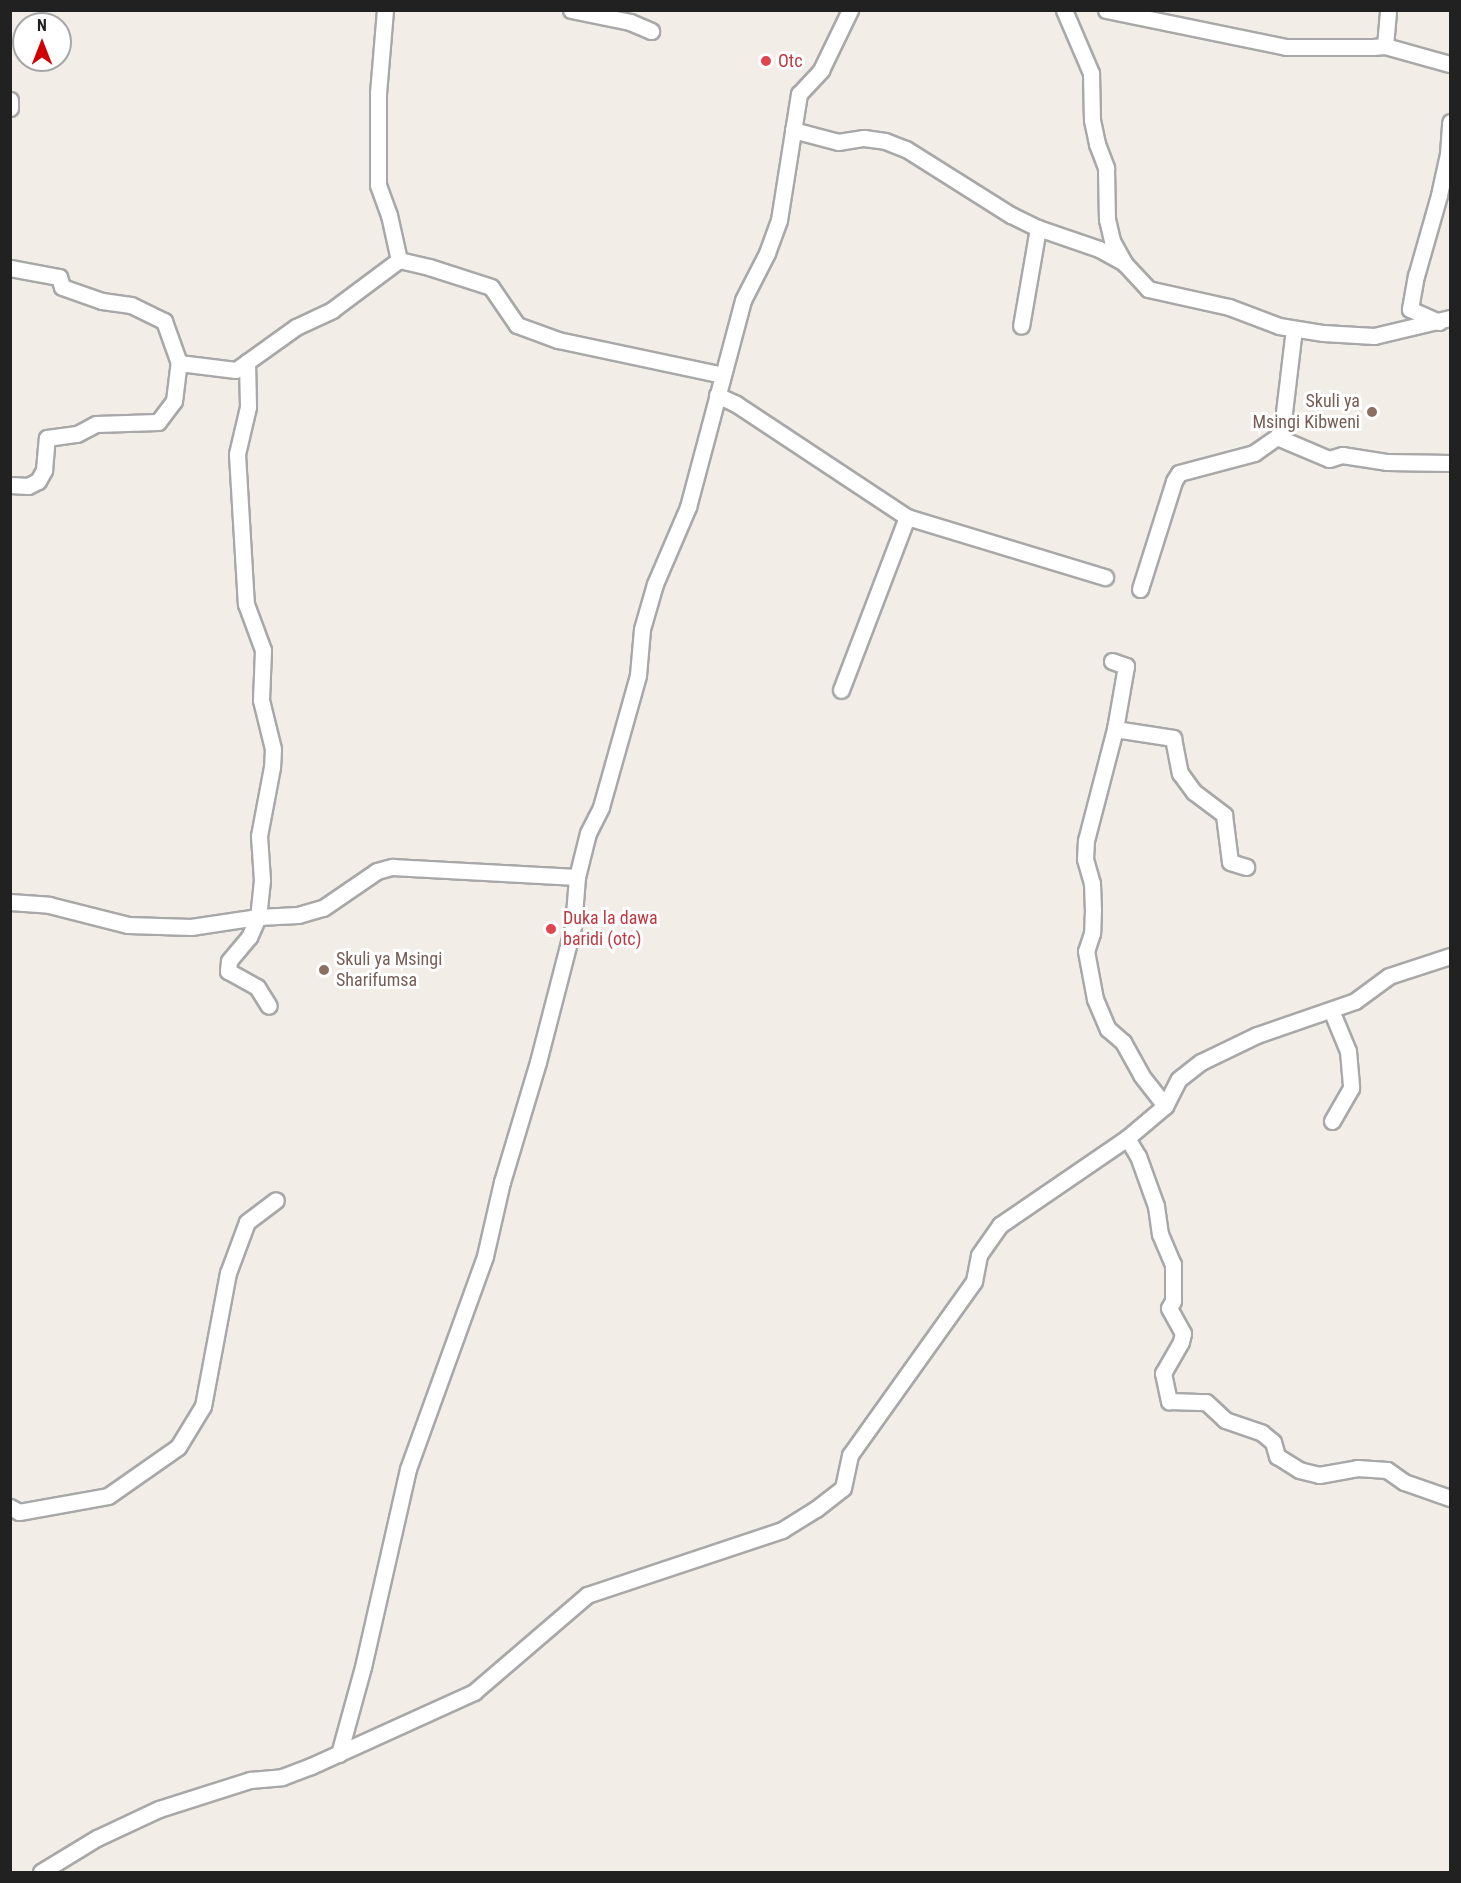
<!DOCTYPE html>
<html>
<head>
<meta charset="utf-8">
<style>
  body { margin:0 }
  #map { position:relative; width:1461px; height:1883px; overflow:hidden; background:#f2eee7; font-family:"Roboto Condensed",sans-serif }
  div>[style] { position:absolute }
  .roads { filter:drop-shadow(2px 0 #a8a8a8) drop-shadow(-2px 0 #a8a8a8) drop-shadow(0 2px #a8a8a8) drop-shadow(0 -2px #a8a8a8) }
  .minor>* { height:15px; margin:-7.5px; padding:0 7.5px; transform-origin:7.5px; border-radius:7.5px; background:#fff }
  .dots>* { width:16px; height:16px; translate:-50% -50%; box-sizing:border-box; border:3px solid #fff; border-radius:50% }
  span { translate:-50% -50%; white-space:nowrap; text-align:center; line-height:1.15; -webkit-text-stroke:6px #fff; paint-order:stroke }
  .health-label { font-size:18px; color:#be3a42 }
  .left { translate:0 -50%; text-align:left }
  .education-label { font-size:18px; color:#785e54 }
  .right { translate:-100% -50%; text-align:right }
  .frame { position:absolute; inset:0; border:12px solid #212121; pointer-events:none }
  .north { position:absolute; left:12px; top:12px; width:60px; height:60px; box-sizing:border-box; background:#fff; border:2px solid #a6a6a6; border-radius:50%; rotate:0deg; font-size:16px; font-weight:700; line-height:24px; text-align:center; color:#212121 }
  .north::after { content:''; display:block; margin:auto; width:21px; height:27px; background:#d10005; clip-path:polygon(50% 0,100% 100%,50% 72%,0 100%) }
</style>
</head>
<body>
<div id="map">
  <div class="roads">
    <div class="minor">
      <i style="left:385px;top:10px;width:83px;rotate:94.8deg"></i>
      <i style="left:378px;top:93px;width:92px;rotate:90deg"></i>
      <i style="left:378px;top:185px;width:32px;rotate:70deg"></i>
      <i style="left:389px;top:215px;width:46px;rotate:77.5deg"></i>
      <i style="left:571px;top:10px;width:60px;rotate:11.5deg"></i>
      <i style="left:630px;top:22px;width:23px;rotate:23deg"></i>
      <i style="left:1064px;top:10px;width:69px;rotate:66.8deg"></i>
      <i style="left:1091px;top:73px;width:47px;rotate:88.8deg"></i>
      <i style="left:1092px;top:120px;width:25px;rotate:78deg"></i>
      <i style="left:1097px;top:144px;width:26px;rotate:69deg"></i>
      <i style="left:1106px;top:168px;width:51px;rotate:88.9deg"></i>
      <i style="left:1107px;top:219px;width:23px;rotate:77deg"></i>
      <i style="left:1112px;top:241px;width:26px;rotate:61deg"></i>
      <i style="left:1125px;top:264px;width:34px;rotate:47deg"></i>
      <i style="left:1148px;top:289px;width:83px;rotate:12.5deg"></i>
      <i style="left:1229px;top:307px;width:53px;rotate:20.8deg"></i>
      <i style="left:1279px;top:326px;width:45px;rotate:9deg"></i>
      <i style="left:1323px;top:333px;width:51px;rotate:3.4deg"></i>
      <i style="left:1374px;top:336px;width:78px;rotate:-13.3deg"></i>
      <i style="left:1106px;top:10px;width:184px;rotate:11.6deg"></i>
      <i style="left:1286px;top:47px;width:87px"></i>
      <i style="left:1373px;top:47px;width:12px;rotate:-5deg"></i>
      <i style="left:1385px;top:46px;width:36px;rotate:-85deg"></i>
      <i style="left:1385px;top:46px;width:67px;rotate:15.5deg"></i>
      <i style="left:10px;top:100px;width:8px;rotate:90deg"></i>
      <i style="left:793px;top:130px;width:47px;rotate:14.9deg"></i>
      <i style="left:838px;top:142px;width:26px;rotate:-9deg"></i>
      <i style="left:864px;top:138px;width:21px;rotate:8deg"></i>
      <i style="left:885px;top:141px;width:22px;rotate:21deg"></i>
      <i style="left:906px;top:149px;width:124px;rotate:32.2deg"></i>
      <i style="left:1011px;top:215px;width:30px;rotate:26deg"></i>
      <i style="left:1038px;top:228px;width:99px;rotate:99.8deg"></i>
      <i style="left:1038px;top:228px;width:65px;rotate:19deg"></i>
      <i style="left:1099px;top:249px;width:29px;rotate:29deg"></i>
      <i style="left:399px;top:260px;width:31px;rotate:13deg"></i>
      <i style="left:429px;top:267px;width:65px;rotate:17.9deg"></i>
      <i style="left:491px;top:287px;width:46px;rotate:55.6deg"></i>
      <i style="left:517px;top:325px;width:44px;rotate:20.1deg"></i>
      <i style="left:558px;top:340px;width:168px;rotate:12deg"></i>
      <i style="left:10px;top:268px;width:50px;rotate:10.4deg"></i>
      <i style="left:59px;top:277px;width:10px;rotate:73deg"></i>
      <i style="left:62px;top:287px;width:42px;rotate:19.3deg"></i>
      <i style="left:102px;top:301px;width:29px;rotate:8deg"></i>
      <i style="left:131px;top:305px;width:37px;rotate:26deg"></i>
      <i style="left:164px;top:321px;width:45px;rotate:70.3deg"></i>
      <i style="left:179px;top:363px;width:57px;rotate:7deg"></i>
      <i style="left:236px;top:370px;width:74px;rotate:-35.6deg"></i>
      <i style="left:296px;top:327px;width:40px;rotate:-25deg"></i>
      <i style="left:332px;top:310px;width:84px;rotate:-36.7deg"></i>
      <i style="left:1439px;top:322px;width:32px;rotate:-156deg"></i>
      <i style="left:1410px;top:309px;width:34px;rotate:-80deg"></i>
      <i style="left:1416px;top:276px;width:84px;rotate:-74.1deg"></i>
      <i style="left:1439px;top:195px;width:42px;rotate:-77.6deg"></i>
      <i style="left:1448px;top:154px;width:32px;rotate:-86deg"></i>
      <i style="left:247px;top:362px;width:45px;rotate:88.7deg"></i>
      <i style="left:248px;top:407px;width:48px;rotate:103.2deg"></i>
      <i style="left:237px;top:454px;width:150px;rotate:86.6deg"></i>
      <i style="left:246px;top:604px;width:49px;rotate:69.7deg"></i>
      <i style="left:263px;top:650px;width:50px;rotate:92.3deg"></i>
      <i style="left:261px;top:700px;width:50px;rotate:76.2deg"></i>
      <i style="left:273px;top:749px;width:18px;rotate:93deg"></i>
      <i style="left:272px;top:767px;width:70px;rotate:100.7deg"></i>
      <i style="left:259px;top:836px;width:44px;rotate:86.1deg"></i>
      <i style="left:262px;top:880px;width:37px;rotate:96deg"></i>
      <i style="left:258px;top:917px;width:22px;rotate:114deg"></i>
      <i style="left:249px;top:937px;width:31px;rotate:130deg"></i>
      <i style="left:229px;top:961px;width:10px;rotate:96deg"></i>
      <i style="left:228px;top:971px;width:33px;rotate:29deg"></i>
      <i style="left:257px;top:987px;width:22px;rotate:58deg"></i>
      <i style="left:717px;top:395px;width:21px;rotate:25deg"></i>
      <i style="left:736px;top:404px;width:205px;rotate:33.5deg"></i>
      <i style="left:907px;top:517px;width:185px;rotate:110.9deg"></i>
      <i style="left:1277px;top:437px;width:56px;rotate:22.9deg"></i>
      <i style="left:1329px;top:459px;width:14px;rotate:-17deg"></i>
      <i style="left:1342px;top:455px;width:46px;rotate:8.8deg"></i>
      <i style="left:1387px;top:462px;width:63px;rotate:0.9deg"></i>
      <i style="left:10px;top:485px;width:18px;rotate:3deg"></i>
      <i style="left:28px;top:486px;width:11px;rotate:-27deg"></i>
      <i style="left:38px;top:481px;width:13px;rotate:-61deg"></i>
      <i style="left:44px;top:470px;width:32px;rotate:-85deg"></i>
      <i style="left:47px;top:438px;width:30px;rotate:-8deg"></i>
      <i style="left:77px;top:434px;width:21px;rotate:-28deg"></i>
      <i style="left:96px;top:424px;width:62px;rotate:-1.8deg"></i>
      <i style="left:158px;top:422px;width:26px;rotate:-53deg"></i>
      <i style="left:174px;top:401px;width:38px;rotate:-83deg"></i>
      <i style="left:907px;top:517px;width:207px;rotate:16.9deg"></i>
      <i style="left:1140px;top:589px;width:113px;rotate:-72.5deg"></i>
      <i style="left:1174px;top:481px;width:9px;rotate:-58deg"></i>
      <i style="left:1179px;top:473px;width:78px;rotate:-14.9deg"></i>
      <i style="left:1254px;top:453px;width:28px;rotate:-35deg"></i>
      <i style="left:1277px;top:437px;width:9px;rotate:-58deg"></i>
      <i style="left:1282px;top:429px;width:101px;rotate:-83.2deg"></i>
      <i style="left:1112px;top:661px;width:15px;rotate:20deg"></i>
      <i style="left:1126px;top:666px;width:64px;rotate:99.9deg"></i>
      <i style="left:1115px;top:729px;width:115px;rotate:104.6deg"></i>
      <i style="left:1086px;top:840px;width:19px;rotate:93deg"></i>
      <i style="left:1085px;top:859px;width:25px;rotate:74deg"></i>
      <i style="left:1092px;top:883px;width:26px;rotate:88deg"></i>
      <i style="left:1093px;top:909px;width:24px;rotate:92deg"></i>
      <i style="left:1092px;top:933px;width:19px;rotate:108deg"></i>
      <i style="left:1086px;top:951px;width:49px;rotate:79.4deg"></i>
      <i style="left:1095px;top:999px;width:33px;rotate:67deg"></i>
      <i style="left:1108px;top:1029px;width:20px;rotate:41deg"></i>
      <i style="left:1123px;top:1042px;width:38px;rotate:61deg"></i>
      <i style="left:1141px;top:1075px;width:39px;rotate:52deg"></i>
      <i style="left:1115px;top:729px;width:59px;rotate:8.8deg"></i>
      <i style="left:1173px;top:738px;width:36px;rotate:79deg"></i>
      <i style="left:1180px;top:773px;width:24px;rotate:54deg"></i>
      <i style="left:1194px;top:792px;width:38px;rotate:37deg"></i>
      <i style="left:1224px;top:815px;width:47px;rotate:82.7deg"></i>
      <i style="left:1230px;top:862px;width:17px;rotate:17deg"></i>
      <i style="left:10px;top:902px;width:39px;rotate:4deg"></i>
      <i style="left:49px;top:905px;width:81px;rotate:14.2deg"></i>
      <i style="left:128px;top:925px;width:63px;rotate:1.8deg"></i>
      <i style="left:191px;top:927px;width:68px;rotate:-8.5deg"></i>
      <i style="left:258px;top:917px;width:40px;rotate:-2.9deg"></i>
      <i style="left:298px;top:915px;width:26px;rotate:-16deg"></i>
      <i style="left:323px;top:908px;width:65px;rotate:-34.4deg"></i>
      <i style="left:377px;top:871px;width:16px;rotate:-15deg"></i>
      <i style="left:392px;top:867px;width:185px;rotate:3.1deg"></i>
      <i style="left:1331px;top:1010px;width:44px;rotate:67.5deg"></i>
      <i style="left:1348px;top:1051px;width:37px;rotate:85deg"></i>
      <i style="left:1351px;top:1088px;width:38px;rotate:120deg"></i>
      <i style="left:1127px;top:1138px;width:21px;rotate:59deg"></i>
      <i style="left:1138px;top:1156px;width:53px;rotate:70.2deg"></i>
      <i style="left:1156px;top:1206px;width:28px;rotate:82deg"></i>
      <i style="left:1160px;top:1234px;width:33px;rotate:67deg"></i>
      <i style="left:1173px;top:1264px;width:37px;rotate:90deg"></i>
      <i style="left:1173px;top:1301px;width:8px;rotate:120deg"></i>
      <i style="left:1169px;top:1308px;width:29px;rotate:61deg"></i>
      <i style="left:1183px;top:1333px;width:9px;rotate:103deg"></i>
      <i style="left:1181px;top:1342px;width:36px;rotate:120deg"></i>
      <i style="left:1163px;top:1373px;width:29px;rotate:78deg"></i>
      <i style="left:1169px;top:1401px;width:37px;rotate:2deg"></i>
      <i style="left:1206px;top:1402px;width:26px;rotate:43deg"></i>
      <i style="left:1225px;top:1420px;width:39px;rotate:19deg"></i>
      <i style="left:1262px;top:1433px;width:14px;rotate:39deg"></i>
      <i style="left:1273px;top:1442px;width:15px;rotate:74deg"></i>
      <i style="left:1277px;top:1456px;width:26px;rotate:32deg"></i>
      <i style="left:1299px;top:1470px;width:21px;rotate:14deg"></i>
      <i style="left:1319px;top:1475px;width:39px;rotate:-10deg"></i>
      <i style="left:1357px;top:1468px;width:30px;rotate:4deg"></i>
      <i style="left:1387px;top:1470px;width:21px;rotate:35deg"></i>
      <i style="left:1404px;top:1482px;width:49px;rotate:19.2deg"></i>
      <i style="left:10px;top:1507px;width:10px;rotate:29deg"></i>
      <i style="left:19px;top:1512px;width:90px;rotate:-10.2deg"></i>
      <i style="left:108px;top:1496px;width:85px;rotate:-35deg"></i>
      <i style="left:178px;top:1447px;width:48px;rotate:-58.6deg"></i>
      <i style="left:203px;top:1406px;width:135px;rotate:-79.4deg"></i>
      <i style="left:228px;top:1273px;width:54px;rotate:-69.6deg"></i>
      <i style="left:247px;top:1222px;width:36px;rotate:-37deg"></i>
      <i style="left:339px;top:1754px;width:90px;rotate:-74.6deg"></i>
      <i style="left:363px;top:1667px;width:203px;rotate:-77.2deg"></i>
      <i style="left:408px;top:1469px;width:226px;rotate:-70.1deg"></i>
      <i style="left:485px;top:1256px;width:76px;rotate:-77.1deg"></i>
      <i style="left:502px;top:1182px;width:125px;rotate:-73.3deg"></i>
      <i style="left:538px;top:1062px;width:139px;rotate:-75.5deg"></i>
      <i style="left:573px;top:927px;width:50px;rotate:-85.4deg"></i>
      <i style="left:577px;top:877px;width:45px;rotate:-76deg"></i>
      <i style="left:588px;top:833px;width:29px;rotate:-63deg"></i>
      <i style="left:601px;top:807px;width:137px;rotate:-74.3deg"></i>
      <i style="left:638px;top:675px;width:46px;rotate:-85deg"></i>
      <i style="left:642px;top:629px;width:47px;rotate:-73.9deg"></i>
      <i style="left:655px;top:584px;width:84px;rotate:-66.8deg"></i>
      <i style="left:688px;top:507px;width:214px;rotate:-75.1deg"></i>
      <i style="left:743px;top:300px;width:53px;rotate:-62.9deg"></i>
      <i style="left:767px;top:253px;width:35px;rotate:-70deg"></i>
      <i style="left:779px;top:220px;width:128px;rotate:-81deg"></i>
      <i style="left:799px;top:94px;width:33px;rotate:-47deg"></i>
      <i style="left:821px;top:70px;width:67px;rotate:-64.2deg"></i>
      <i style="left:41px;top:1872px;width:66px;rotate:-31.3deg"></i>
      <i style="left:97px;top:1838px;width:68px;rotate:-25.1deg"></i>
      <i style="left:159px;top:1809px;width:96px;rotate:-17.7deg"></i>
      <i style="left:250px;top:1780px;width:32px;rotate:-5deg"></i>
      <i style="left:282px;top:1777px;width:31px;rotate:-21deg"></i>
      <i style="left:311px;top:1766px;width:179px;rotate:-24.4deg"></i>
      <i style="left:474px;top:1692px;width:149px;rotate:-40.6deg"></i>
      <i style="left:587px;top:1595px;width:206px;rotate:-18.4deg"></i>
      <i style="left:782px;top:1530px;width:40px;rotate:-32deg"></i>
      <i style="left:816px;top:1509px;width:34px;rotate:-38deg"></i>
      <i style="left:843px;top:1488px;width:34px;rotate:-78deg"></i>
      <i style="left:850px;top:1455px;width:214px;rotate:-54.5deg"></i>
      <i style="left:974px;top:1281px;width:26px;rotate:-79deg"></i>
      <i style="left:979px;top:1255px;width:37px;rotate:-55deg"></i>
      <i style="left:1000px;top:1225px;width:154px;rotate:-34.4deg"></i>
      <i style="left:1127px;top:1138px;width:50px;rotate:-40.1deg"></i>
      <i style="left:1165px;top:1106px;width:30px;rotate:-63deg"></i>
      <i style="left:1179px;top:1079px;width:28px;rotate:-38deg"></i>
      <i style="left:1201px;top:1062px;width:62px;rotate:-25.7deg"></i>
      <i style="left:1257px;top:1035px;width:104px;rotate:-19.1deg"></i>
      <i style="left:1355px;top:1001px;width:42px;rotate:-36.3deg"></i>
      <i style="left:1389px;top:976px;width:64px;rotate:-18.2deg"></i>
    </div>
  </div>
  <div class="dots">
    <i style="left:766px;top:61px;background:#e0444e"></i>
    <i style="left:1372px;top:412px;background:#8d6e63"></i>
    <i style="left:551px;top:929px;background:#e0444e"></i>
    <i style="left:324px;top:970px;background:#8d6e63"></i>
  </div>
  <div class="health-label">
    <span class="left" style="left:778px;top:61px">Otc</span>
    <span class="left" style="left:563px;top:929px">Duka la dawa<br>baridi (otc)</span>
  </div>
  <div class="education-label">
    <span class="right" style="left:1360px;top:412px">Skuli ya<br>Msingi Kibweni</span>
    <span class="left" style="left:336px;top:970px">Skuli ya Msingi<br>Sharifumsa</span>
  </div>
  <div class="frame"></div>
  <div class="north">N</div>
</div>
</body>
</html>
